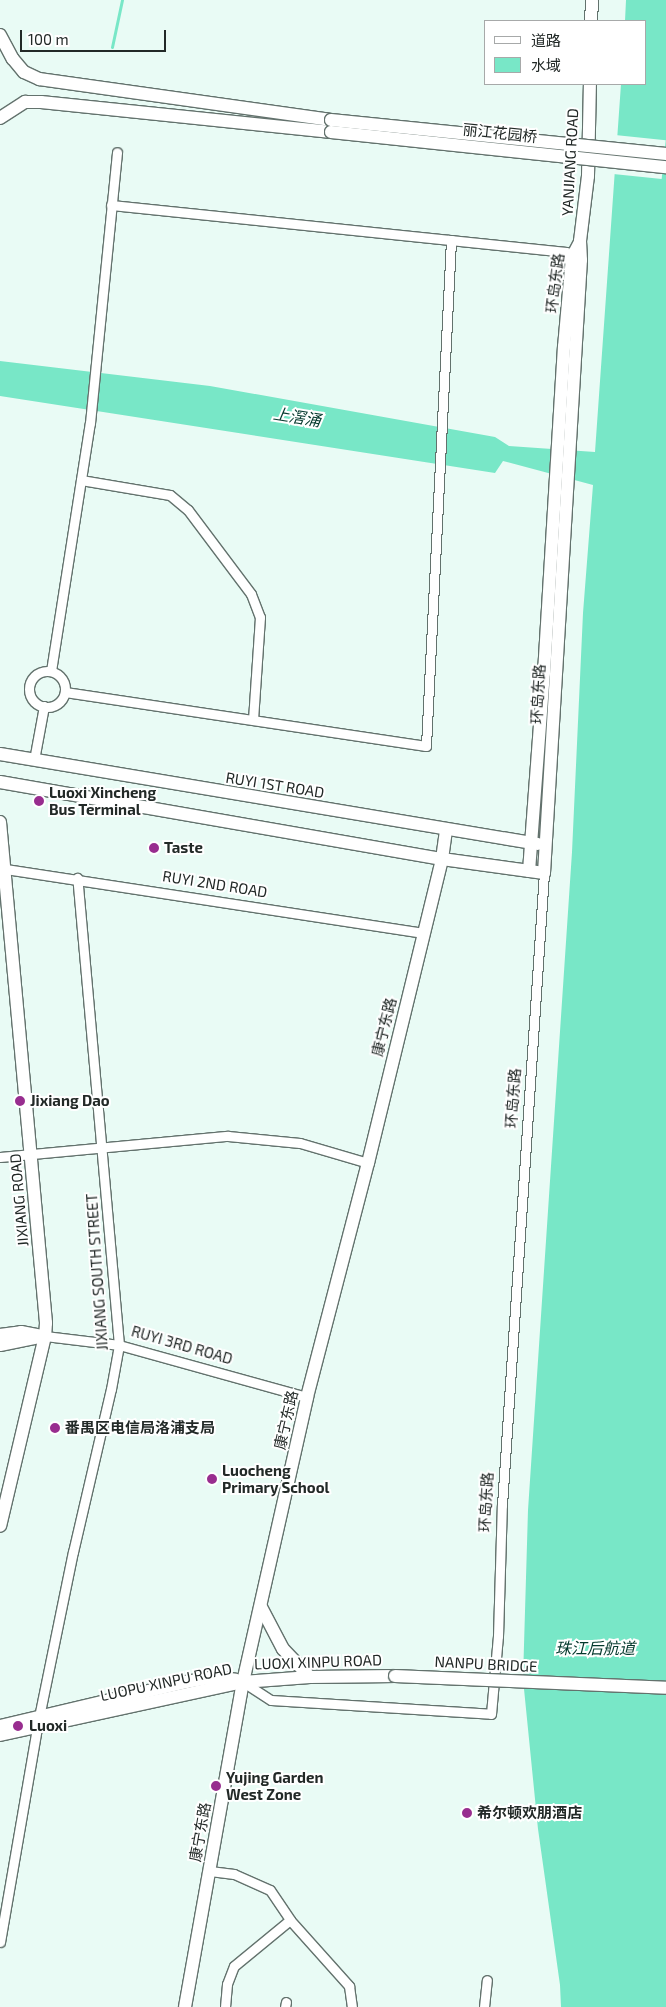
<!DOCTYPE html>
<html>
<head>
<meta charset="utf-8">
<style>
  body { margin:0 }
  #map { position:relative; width:666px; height:2007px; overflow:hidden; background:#e9fbf5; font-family:"Exo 2","Noto Sans SC",sans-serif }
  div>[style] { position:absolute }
  .water>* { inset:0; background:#78e7c7 }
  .pier>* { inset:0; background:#e9fbf5; transform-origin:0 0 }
  .stream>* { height:3px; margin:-1.5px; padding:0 1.5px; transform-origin:1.5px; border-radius:1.5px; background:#78e7c7 }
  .roads { filter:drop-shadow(1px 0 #63726d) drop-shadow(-1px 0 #63726d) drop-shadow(0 1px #63726d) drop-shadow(0 -1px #63726d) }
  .street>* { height:9px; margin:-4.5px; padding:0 4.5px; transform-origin:4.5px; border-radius:4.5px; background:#fff }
  .street>.ring { margin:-4.5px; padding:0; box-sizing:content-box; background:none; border:9px solid #fff; border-radius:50% }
  .secondary>* { height:12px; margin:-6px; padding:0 6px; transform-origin:6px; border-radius:6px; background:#fff }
  .bridges { filter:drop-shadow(1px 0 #63726d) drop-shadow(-1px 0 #63726d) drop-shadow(0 1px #63726d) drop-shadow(0 -1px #63726d) }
  .secondary-bridge>* { height:12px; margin:-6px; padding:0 6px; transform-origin:6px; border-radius:6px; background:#fff }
  .dots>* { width:14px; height:14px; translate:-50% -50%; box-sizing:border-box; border:2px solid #fff; border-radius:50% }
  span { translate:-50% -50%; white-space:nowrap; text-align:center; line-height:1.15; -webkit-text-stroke:4px #fff; paint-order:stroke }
  .street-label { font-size:15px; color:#222927 }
  .poi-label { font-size:15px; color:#222927; font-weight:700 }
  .left { translate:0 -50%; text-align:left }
  .water-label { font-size:16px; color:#04392d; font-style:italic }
  .legend { position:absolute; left:484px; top:20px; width:162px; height:65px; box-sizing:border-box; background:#fff; border:1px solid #a7a9a9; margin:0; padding:6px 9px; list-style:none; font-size:15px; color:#222927 }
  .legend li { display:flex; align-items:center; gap:10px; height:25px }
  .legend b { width:25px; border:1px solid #a7a9a9 }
  .scale { position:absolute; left:20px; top:30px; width:146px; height:22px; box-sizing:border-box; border:2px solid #222927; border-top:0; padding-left:6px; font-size:15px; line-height:18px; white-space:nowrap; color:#222927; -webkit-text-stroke:4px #fff; paint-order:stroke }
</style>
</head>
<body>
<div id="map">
  <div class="water">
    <i style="clip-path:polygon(626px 0,666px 0,666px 2007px,561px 2007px,560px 1985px,538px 1829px,523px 1679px,528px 1510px,572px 852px,583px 613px,593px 485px,503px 461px,495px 473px,0 396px,0 361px,210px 386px,495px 437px,509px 446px,595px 452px,621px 84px,645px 84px,645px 21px,625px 21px)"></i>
  </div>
  <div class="pier">
    <i style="left:615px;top:135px;width:51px;height:39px;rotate:6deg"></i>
  </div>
  <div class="stream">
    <i style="left:112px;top:47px;width:48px;rotate:-78deg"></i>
  </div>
  <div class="roads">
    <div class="street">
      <i style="left:111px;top:205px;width:458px;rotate:5.9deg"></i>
      <i style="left:81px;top:480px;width:90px;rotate:9.6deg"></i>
      <i style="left:170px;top:495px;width:23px;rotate:40deg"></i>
      <i style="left:188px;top:510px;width:105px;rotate:53.1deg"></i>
      <i style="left:251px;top:594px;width:25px;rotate:69deg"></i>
      <i style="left:260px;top:617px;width:103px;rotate:93.9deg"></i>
      <i style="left:51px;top:671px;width:251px;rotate:-81.1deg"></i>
      <i style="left:90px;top:423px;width:272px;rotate:-84.3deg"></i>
      <i class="ring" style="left:29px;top:671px;width:27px;height:27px"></i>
      <i style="left:65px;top:692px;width:365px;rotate:8.5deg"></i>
      <i style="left:426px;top:746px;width:507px;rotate:-87.17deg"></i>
      <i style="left:34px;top:760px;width:55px;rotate:-79.5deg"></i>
      <i style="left:5px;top:869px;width:424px;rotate:8.7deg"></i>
      <i style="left:0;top:1157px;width:229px;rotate:-5.3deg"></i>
      <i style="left:228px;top:1136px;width:72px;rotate:5.6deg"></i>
      <i style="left:300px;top:1143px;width:71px;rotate:16.4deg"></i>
      <i style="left:45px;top:1336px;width:75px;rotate:6.9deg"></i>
      <i style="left:119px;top:1345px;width:195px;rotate:15.5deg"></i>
      <i style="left:243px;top:1682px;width:33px;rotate:33deg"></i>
      <i style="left:271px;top:1700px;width:220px;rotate:3.6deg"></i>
      <i style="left:491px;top:1714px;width:78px;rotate:-84.9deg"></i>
      <i style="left:498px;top:1636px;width:131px;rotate:-88.3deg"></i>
      <i style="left:502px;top:1505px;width:633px;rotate:-86.2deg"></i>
      <i style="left:39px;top:1717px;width:168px;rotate:-78.4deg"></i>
      <i style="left:73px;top:1552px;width:167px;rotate:-76.9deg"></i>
      <i style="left:111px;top:1389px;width:45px;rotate:-79.7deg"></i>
      <i style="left:119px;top:1345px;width:469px;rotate:-95.1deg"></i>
      <i style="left:210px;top:1871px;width:24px;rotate:7deg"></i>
      <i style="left:234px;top:1874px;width:39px;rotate:24deg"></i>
      <i style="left:270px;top:1890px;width:36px;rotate:56deg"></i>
      <i style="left:290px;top:1920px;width:89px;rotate:48.2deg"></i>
      <i style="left:349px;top:1986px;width:21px;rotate:82deg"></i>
      <i style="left:0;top:1942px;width:217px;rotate:-80.2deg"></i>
      <i style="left:225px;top:2007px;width:23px;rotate:-85deg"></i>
      <i style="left:227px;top:1984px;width:19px;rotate:-69deg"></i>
      <i style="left:234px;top:1966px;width:72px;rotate:-39.4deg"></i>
      <i style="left:285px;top:2007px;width:5px;rotate:-79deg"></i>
      <i style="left:484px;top:2007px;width:27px;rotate:-84deg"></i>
    </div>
    <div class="secondary">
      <i style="left:591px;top:21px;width:21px;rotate:-87deg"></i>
      <i style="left:0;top:35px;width:27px;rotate:62deg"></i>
      <i style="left:13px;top:59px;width:17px;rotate:50deg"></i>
      <i style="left:24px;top:72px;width:17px;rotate:25deg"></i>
      <i style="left:39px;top:79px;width:295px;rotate:8deg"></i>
      <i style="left:0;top:118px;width:30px;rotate:-33deg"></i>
      <i style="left:25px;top:102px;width:16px"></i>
      <i style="left:41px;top:102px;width:292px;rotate:5.9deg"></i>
      <i style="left:0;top:754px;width:545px;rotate:9.5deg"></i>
      <i style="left:0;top:782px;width:449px;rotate:9.9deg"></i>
      <i style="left:442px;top:859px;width:103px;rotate:7.8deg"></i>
      <i style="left:544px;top:873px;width:614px;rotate:-86.55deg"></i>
      <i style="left:581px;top:260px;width:19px;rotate:-93deg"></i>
      <i style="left:580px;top:241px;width:65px;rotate:-83deg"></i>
      <i style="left:588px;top:176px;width:92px;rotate:-88.8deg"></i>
      <i style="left:0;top:822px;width:503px;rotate:84.75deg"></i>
      <i style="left:46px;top:1323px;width:13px;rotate:94deg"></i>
      <i style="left:45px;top:1336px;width:195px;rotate:103.3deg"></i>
      <i style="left:529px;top:871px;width:199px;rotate:-85.7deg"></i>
      <i style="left:544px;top:673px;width:327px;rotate:-86.5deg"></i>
      <i style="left:564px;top:347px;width:90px;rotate:-84.9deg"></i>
      <i style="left:572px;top:257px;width:17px;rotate:-62deg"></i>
      <i style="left:0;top:1335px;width:21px;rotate:-8deg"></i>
      <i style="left:21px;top:1332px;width:21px;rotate:11deg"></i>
      <i style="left:0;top:1345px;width:46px;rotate:-11.3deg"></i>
      <i style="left:261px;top:1607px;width:47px;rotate:62.4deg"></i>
      <i style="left:283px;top:1649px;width:39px;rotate:46deg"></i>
      <i style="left:0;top:1726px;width:191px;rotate:-13.3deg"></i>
      <i style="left:186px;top:1682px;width:27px;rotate:-10deg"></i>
      <i style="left:213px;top:1677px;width:23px;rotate:7deg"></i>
      <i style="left:0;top:1735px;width:249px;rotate:-12.3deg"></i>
      <i style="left:243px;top:1682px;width:67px;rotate:-4.3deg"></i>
      <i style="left:310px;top:1677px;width:85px;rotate:-0.7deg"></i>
      <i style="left:185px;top:2007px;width:330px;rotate:-79.9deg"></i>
      <i style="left:243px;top:1682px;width:292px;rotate:-77.3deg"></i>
      <i style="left:307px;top:1397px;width:242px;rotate:-75.4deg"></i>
      <i style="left:368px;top:1163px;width:313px;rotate:-76.3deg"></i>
      <i style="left:442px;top:859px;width:29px;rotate:-82deg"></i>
    </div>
  </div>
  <div class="bridges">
    <div class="secondary-bridge">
      <i style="left:331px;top:120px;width:337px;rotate:5.8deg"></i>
      <i style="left:331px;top:132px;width:337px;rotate:6deg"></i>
      <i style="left:395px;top:1676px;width:271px;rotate:2.5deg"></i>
    </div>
  </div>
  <div class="dots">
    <i style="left:39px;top:801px;background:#982d8f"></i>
    <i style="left:154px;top:848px;background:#982d8f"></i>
    <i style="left:20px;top:1101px;background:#982d8f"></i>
    <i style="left:55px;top:1428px;background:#982d8f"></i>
    <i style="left:212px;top:1479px;background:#982d8f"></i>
    <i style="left:18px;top:1726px;background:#982d8f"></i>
    <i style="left:216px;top:1786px;background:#982d8f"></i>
    <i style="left:467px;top:1813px;background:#982d8f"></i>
  </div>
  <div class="street-label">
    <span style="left:500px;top:133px;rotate:6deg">丽江花园桥</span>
    <span style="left:570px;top:162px;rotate:-87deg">YANJIANG ROAD</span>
    <span style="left:555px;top:283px;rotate:-83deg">环岛东路</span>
    <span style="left:538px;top:694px;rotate:-87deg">环岛东路</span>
    <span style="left:275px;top:785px;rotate:9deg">RUYI 1ST ROAD</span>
    <span style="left:215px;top:884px;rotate:9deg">RUYI 2ND ROAD</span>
    <span style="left:384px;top:1027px;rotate:-76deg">康宁东路</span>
    <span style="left:513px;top:1098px;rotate:-86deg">环岛东路</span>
    <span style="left:19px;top:1200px;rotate:-95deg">JIXIANG ROAD</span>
    <span style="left:97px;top:1272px;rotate:-94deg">JIXIANG SOUTH STREET</span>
    <span style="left:182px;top:1345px;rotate:16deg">RUYI 3RD ROAD</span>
    <span style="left:286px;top:1420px;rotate:-77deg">康宁东路</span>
    <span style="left:486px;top:1502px;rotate:-87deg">环岛东路</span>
    <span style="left:318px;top:1662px;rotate:-2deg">LUOXI XINPU ROAD</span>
    <span style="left:486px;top:1664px;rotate:3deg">NANPU BRIDGE</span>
    <span style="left:166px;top:1682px;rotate:-12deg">LUOPU XINPU ROAD</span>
    <span style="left:200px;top:1832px;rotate:-80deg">康宁东路</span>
  </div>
  <div class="poi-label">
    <span class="left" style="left:49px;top:801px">Luoxi Xincheng<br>Bus Terminal</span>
    <span class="left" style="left:164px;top:848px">Taste</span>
    <span class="left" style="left:30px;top:1101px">Jixiang Dao</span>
    <span class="left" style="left:65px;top:1428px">番禺区电信局洛浦支局</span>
    <span class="left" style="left:222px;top:1479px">Luocheng<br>Primary School</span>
    <span class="left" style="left:29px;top:1726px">Luoxi</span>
    <span class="left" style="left:226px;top:1786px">Yujing Garden<br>West Zone</span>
    <span class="left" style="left:477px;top:1813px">希尔顿欢朋酒店</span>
  </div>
  <div class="water-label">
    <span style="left:297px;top:417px;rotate:9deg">上滘涌</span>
    <span style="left:595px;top:1648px">珠江后航道</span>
  </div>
  <ul class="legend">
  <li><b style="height:6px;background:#fff"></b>道路</li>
  <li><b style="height:14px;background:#78e7c7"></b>水域</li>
  </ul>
  <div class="scale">100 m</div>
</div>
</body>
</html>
